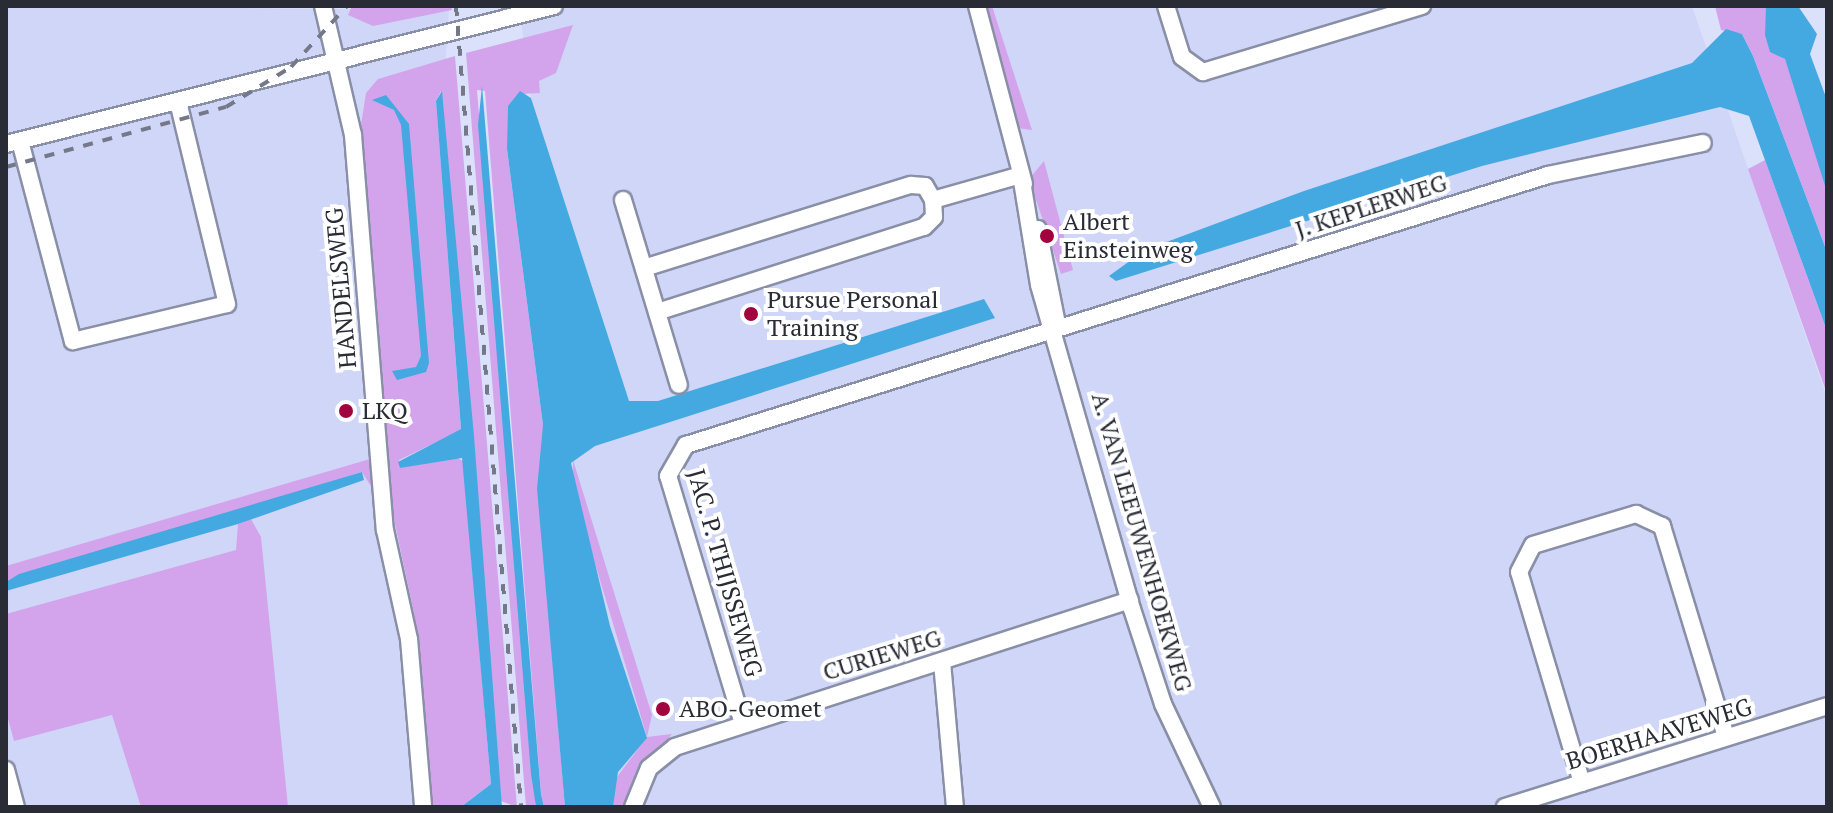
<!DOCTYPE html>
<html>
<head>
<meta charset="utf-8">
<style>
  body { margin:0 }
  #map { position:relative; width:1833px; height:813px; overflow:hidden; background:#dbe1fb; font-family:"PT Serif",serif }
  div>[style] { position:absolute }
  .built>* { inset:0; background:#d0d6f7 }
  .green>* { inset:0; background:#d3a4ec }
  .water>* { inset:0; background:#45a9e1 }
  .roads { filter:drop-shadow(2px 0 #898fa6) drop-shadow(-2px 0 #898fa6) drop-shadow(0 2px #898fa6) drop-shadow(0 -2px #898fa6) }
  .minor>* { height:16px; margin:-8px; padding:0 8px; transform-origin:8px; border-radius:8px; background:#fff }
  .rail>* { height:4px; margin-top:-2px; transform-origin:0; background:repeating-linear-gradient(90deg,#747889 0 10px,transparent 0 20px) }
  .dots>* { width:22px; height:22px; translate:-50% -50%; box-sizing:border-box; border:4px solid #fff; border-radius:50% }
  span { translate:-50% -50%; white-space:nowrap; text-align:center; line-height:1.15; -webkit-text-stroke:8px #fff; paint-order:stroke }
  .street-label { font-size:24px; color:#292b35 }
  .poi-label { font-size:24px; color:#292b35 }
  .left { translate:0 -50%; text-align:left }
  .frame { position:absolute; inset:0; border:8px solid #292b35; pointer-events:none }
</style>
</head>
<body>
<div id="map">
  <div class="built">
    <i style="clip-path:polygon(6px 6px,449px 10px,444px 82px,466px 801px,461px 807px,6px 807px)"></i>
    <i style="clip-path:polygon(519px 6px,1692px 6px,1827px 398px,1827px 807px,592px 807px,555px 454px,567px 213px,531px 98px)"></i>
  </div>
  <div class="green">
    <i style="clip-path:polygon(352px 6px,451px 6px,452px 10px,373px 26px,348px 15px)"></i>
    <i style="clip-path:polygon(984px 6px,992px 6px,1032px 130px,1017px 128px)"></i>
    <i style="clip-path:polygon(1715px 6px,1766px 6px,1770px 51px,1785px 59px,1815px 138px,1827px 192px,1827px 252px,1753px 56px,1742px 34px,1721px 30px)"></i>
    <i style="clip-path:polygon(573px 25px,556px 73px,539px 81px,540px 93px,522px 94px,507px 149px,543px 425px,543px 545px,565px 807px,544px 807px,541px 794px,485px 91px,477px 90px,535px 797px,536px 807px,526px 807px,466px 53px)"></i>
    <i style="clip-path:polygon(455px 56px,517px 807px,501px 801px,441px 91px,436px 101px,461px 430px,399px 460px,400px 468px,452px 455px,463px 461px,491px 784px,461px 807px,432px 807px,414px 613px,392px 510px,361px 125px,366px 93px,378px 79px)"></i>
    <i style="clip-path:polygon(1765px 160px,1827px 331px,1827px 394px,1748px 169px)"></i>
    <i style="clip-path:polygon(1044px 161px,1073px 270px,1061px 274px,1029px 179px)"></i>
    <i style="clip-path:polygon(370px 459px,372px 488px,362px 472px,6px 582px,6px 566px)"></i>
    <i style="clip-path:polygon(573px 460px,652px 715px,647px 737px,672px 734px,638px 773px,625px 807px,613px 807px,614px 781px,647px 737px,573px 490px)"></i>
    <i style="clip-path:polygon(251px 519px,261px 537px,288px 807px,141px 807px,112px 715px,14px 741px,6px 711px,6px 614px,236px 550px,238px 524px)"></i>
  </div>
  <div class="water">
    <i style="clip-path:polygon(1766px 6px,1798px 6px,1817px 34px,1810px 54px,1827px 100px,1827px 192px,1785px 59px,1770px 52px,1765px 35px)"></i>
    <i style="clip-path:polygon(1726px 29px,1742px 34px,1753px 56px,1827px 252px,1827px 331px,1749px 116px,1720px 107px,1482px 166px,1116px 281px,1109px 276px,1145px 250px,1304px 191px,1692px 63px)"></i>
    <i style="clip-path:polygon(482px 86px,541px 794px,544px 807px,536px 807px,531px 774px,478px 125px)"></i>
    <i style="clip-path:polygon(442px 91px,474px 436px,502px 807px,461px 807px,491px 784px,462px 458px,400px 468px,398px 462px,461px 429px,436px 101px)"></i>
    <i style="clip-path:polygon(520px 91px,531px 98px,629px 401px,658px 401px,984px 299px,995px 318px,595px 446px,571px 463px,610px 626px,647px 738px,618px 772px,613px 807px,565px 807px,537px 489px,543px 425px,507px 149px,508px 106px)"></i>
    <i style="clip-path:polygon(386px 95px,409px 124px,429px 363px,426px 372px,397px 380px,392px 371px,416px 367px,421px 356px,401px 125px,394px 110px,372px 100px)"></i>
    <i style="clip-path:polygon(362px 472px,364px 480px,238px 524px,6px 591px,6px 582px,19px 574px)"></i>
  </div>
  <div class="roads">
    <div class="minor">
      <i style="left:323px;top:6px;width:132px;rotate:76.9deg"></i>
      <i style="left:353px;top:135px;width:396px;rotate:85.4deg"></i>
      <i style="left:385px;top:530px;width:112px;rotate:77.6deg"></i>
      <i style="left:409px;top:639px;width:169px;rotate:85.2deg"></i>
      <i style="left:977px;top:6px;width:184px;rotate:75.2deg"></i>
      <i style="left:1166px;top:6px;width:53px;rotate:72.6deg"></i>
      <i style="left:1182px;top:57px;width:26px;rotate:36deg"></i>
      <i style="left:1203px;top:72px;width:229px;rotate:-16.8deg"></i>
      <i style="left:20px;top:141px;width:207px;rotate:75.2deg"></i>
      <i style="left:73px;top:341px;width:158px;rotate:-13.5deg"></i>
      <i style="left:227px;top:304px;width:208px;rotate:-103.6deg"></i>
      <i style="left:6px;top:144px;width:565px;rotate:-14.13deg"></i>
      <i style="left:1021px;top:175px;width:111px;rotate:80.7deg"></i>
      <i style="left:1039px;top:285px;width:337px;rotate:74deg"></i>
      <i style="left:1132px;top:609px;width:100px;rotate:71.9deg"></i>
      <i style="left:1163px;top:704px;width:114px;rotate:64.6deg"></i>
      <i style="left:623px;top:200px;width:193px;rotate:73.2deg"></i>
      <i style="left:1038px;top:229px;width:97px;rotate:78.7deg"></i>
      <i style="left:644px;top:268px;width:280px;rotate:-17.3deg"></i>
      <i style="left:911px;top:185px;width:14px;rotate:4deg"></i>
      <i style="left:925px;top:186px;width:16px;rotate:60deg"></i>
      <i style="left:933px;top:200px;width:91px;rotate:-15.9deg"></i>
      <i style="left:657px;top:312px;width:280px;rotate:-17.7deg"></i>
      <i style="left:924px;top:227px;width:14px;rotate:-45deg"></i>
      <i style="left:934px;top:217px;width:17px;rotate:-93deg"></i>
      <i style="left:942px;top:662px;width:146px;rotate:84.9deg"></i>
      <i style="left:743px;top:724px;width:259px;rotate:-106.8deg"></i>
      <i style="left:668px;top:476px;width:36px;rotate:-60deg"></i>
      <i style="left:686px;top:445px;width:903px;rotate:-17.39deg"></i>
      <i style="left:1548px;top:175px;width:158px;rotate:-11.7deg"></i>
      <i style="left:6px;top:770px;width:38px;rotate:75deg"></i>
      <i style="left:1582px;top:783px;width:220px;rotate:-106.6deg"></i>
      <i style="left:1519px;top:572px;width:30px;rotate:-63deg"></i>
      <i style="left:1533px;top:545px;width:108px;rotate:-16.8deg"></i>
      <i style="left:1636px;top:514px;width:29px;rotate:25deg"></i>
      <i style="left:1662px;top:526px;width:220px;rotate:73.1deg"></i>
      <i style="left:633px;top:807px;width:42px;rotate:-67.7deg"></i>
      <i style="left:649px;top:768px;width:33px;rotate:-39deg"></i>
      <i style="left:675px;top:747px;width:478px;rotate:-17.9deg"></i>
      <i style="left:1505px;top:807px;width:337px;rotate:-17.4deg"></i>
    </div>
  </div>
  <div class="rail">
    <i style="left:456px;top:6px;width:804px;rotate:85.36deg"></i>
    <i style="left:6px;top:167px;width:228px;rotate:-15.3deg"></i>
    <i style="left:226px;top:107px;width:76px;rotate:-31.6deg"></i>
    <i style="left:291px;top:67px;width:83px;rotate:-47.4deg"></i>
  </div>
  <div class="dots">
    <i style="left:1047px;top:236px;background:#a1033e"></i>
    <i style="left:751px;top:314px;background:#a1033e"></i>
    <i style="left:346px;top:411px;background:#a1033e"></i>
    <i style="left:663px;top:709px;background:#a1033e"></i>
  </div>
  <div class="street-label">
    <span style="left:1371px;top:206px;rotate:-18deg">J. KEPLERWEG</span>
    <span style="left:341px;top:288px;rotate:-95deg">HANDELSWEG</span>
    <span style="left:1142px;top:542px;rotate:74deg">A. VAN LEEUWENHOEKWEG</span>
    <span style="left:725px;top:573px;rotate:74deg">JAC. P. THIJSSEWEG</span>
    <span style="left:882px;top:655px;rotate:-17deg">CURIEWEG</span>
    <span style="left:1659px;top:734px;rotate:-17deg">BOERHAAVEWEG</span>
  </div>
  <div class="poi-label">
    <span class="left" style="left:1063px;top:236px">Albert<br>Einsteinweg</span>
    <span class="left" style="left:767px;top:314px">Pursue Personal<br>Training</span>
    <span class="left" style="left:362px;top:411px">LKQ</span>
    <span class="left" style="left:679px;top:709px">ABO-Geomet</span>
  </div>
  <div class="frame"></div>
</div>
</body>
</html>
